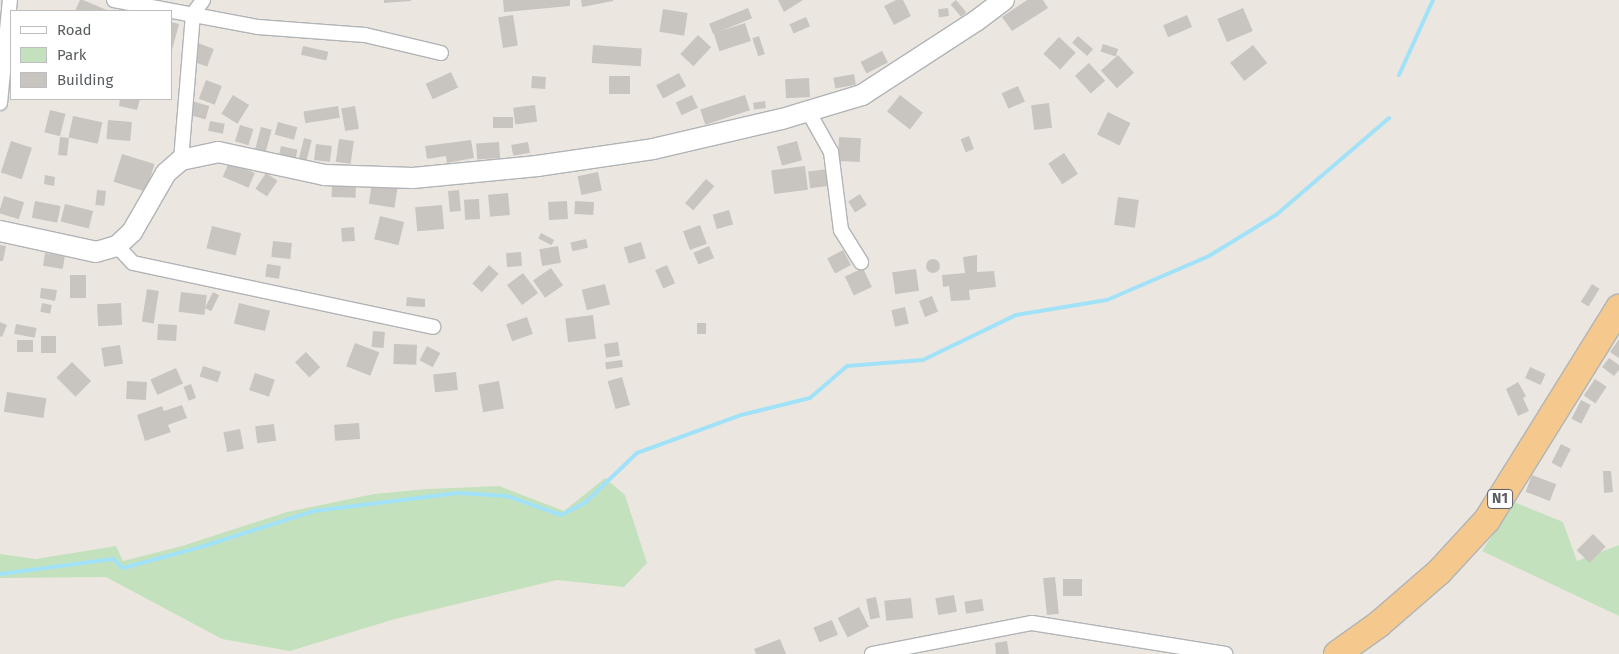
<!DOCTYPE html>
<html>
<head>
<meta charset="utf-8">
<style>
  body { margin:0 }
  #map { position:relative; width:1619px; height:654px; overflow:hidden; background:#ebe7e0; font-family:"Fira Sans",sans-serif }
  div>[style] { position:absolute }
  .green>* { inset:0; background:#c4e1be }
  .stream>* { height:4px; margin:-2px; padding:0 2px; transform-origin:2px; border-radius:2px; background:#a2e2f9 }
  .building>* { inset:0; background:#c8c4c0; transform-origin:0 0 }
  .round { border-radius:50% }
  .roads { filter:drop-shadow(1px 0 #b1b4b7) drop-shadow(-1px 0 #b1b4b7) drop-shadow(0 1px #b1b4b7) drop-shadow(0 -1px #b1b4b7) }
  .street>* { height:14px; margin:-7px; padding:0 7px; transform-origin:7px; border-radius:7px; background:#fff }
  .secondary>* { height:20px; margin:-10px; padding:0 10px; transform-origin:10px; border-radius:10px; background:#fff }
  .highway>* { height:26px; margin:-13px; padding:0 13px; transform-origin:13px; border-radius:13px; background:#f5c98d }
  span { translate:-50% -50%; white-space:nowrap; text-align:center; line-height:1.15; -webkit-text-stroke:4px #fff; paint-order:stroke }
  .shield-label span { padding:1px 4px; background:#fff; border:1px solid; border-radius:4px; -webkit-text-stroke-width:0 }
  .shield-label { font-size:14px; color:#595d60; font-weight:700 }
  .legend { position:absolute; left:10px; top:10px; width:162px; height:90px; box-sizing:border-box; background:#fff; border:1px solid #bdbebf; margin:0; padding:6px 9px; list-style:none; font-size:15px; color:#595d60 }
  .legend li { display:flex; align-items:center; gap:10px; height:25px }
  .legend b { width:25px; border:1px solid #bdbebf }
</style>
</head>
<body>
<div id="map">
  <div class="green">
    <i style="clip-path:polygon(605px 478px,625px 495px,647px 563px,624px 587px,557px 580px,395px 619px,290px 651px,222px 639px,106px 577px,0 578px,0 554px,36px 559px,116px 546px,123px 561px,182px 546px,287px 512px,374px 494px,428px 489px,499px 486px,564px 511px)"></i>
    <i style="clip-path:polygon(1514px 502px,1563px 522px,1577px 561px,1619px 545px,1619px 616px,1482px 551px)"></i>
  </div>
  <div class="stream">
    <i style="left:1399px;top:75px;width:82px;rotate:-65.6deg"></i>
    <i style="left:0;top:574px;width:114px;rotate:-7.6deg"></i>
    <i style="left:113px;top:559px;width:13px;rotate:42deg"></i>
    <i style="left:123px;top:568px;width:81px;rotate:-15.1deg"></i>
    <i style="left:201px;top:547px;width:119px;rotate:-17.7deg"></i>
    <i style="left:314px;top:511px;width:145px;rotate:-7.1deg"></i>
    <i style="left:458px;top:493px;width:49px;rotate:3.5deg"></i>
    <i style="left:507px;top:496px;width:57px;rotate:19.4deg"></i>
    <i style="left:561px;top:515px;width:28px;rotate:-27deg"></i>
    <i style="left:586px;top:502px;width:71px;rotate:-43.9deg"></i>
    <i style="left:637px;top:453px;width:111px;rotate:-20.1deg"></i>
    <i style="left:741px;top:415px;width:71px;rotate:-13.8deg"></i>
    <i style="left:810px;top:398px;width:49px;rotate:-40.9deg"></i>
    <i style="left:847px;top:366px;width:76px;rotate:-4.5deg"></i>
    <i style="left:923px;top:360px;width:103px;rotate:-25.8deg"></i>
    <i style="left:1016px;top:315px;width:92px;rotate:-9.4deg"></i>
    <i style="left:1107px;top:300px;width:111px;rotate:-23.3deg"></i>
    <i style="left:1209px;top:256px;width:79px;rotate:-31.5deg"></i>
    <i style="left:1276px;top:215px;width:149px;rotate:-40.6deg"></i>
  </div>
  <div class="building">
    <i style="clip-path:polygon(80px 0,83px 0,109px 11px,75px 11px)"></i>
    <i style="clip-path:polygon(384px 0,411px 0,411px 1px,384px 3px)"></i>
    <i style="clip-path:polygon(503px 0,570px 0,570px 6px,504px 12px)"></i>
    <i style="clip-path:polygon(581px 0,613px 0,613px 1px,582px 7px)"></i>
    <i style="clip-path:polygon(778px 0,803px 0,784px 12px)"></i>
    <i style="clip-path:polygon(896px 0,903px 0,911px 16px,894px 25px,884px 6px)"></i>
    <i style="left:956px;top:0;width:16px;height:7px;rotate:50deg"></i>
    <i style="clip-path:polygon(1027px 0,1043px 0,1048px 8px,1012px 31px,1002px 17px)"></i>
    <i style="left:748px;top:8px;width:11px;height:42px;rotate:68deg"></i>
    <i style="left:948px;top:8px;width:8px;height:10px;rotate:83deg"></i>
    <i style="left:1243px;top:8px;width:25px;height:28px;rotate:67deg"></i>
    <i style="left:663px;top:9px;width:25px;height:23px;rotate:9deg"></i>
    <i style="left:513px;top:15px;width:31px;height:15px;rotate:81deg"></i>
    <i style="left:1187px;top:15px;width:13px;height:26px;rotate:67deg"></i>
    <i style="left:806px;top:17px;width:10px;height:18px;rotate:66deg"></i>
    <i style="clip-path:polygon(171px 22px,179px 24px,172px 50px,171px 50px)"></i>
    <i style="left:745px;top:23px;width:19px;height:33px;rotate:72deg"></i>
    <i style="left:698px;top:35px;width:18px;height:26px;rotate:43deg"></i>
    <i style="left:759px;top:36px;width:19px;height:7px;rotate:72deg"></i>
    <i style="left:1078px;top:36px;width:20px;height:9px;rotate:41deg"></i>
    <i style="left:1059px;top:37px;width:23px;height:23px;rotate:43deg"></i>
    <i style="left:198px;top:43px;width:17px;height:19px;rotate:21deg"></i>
    <i style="left:1103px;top:44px;width:16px;height:8px;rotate:18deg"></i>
    <i style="left:593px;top:45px;width:49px;height:18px;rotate:4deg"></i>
    <i style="left:1253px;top:45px;width:23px;height:29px;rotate:52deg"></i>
    <i style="left:303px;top:46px;width:26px;height:9px;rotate:13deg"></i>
    <i style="left:882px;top:51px;width:13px;height:24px;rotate:63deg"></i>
    <i style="left:1118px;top:55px;width:24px;height:23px;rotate:48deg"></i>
    <i style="left:1089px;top:63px;width:24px;height:19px;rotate:48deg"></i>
    <i style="left:451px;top:72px;width:17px;height:28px;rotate:65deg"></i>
    <i style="left:679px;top:73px;width:15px;height:26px;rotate:62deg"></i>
    <i style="left:854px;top:74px;width:11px;height:21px;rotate:80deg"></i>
    <i style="left:532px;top:76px;width:14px;height:12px;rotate:4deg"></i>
    <i style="left:609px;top:76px;width:21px;height:18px"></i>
    <i style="left:809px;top:78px;width:19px;height:24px;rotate:87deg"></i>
    <i style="left:206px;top:80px;width:17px;height:20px;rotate:21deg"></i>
    <i style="left:1018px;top:86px;width:17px;height:18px;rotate:66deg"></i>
    <i style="left:233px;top:95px;width:19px;height:22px;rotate:32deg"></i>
    <i style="left:692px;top:95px;width:14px;height:18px;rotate:65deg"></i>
    <i style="left:745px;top:95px;width:16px;height:47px;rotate:72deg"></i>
    <i style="left:900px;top:95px;width:29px;height:21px;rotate:38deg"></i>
    <i style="clip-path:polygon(120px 99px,140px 99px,137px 110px,119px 106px)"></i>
    <i style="left:192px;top:101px;width:18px;height:14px;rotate:16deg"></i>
    <i style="left:765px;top:101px;width:7px;height:12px;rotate:82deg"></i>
    <i style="left:1049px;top:103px;width:25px;height:18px;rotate:83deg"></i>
    <i style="left:535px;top:105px;width:17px;height:22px;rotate:83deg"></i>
    <i style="left:338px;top:106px;width:12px;height:35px;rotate:81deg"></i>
    <i style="left:355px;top:106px;width:23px;height:14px;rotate:80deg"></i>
    <i style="left:50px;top:110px;width:16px;height:23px;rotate:14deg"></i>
    <i style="left:1108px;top:112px;width:25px;height:25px;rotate:26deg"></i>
    <i style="left:73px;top:116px;width:30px;height:22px;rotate:12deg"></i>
    <i style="left:513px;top:117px;width:11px;height:20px;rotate:90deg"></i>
    <i style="left:108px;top:120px;width:24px;height:19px;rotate:5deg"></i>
    <i style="left:210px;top:121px;width:15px;height:10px;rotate:11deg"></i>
    <i style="left:278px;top:122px;width:20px;height:13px;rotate:15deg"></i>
    <i style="left:240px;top:125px;width:14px;height:17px;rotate:17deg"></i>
    <i style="left:261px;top:127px;width:11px;height:25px;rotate:15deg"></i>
    <i style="left:969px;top:136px;width:14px;height:9px;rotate:69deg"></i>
    <i style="left:60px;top:137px;width:9px;height:18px;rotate:6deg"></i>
    <i style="left:839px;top:137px;width:22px;height:24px;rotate:3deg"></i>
    <i style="left:304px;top:138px;width:8px;height:22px;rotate:14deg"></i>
    <i style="left:339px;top:139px;width:15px;height:23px;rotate:8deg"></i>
    <i style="clip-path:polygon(471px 140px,474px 158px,447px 163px,446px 156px,427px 159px,425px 146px)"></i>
    <i style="left:11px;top:141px;width:22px;height:33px;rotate:18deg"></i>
    <i style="left:797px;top:141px;width:20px;height:21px;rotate:75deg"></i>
    <i style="left:499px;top:142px;width:16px;height:23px;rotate:86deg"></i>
    <i style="left:528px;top:142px;width:11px;height:17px;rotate:80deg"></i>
    <i style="left:316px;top:144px;width:16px;height:16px;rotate:7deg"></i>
    <i style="left:281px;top:146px;width:17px;height:12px;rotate:13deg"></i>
    <i style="left:1064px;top:153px;width:25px;height:19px;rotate:56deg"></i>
    <i style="left:122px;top:154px;width:34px;height:29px;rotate:17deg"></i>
    <i style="left:229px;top:162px;width:28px;height:16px;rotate:23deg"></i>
    <i style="left:805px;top:166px;width:24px;height:34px;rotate:83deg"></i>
    <i style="left:828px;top:169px;width:17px;height:20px;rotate:83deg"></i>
    <i style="left:598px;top:172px;width:19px;height:21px;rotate:78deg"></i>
    <i style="left:266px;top:173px;width:14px;height:19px;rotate:34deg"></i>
    <i style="clip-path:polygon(45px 175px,55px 177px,54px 186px,44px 184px)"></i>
    <i style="left:706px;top:179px;width:11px;height:32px;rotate:41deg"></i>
    <i style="left:372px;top:183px;width:26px;height:21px;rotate:9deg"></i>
    <i style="left:332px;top:184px;width:24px;height:13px;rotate:2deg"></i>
    <i style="left:97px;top:190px;width:9px;height:15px;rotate:6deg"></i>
    <i style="left:459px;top:190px;width:21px;height:11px;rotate:85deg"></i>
    <i style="left:508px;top:193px;width:22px;height:20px;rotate:85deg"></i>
    <i style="left:860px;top:194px;width:13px;height:14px;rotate:58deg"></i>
    <i style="left:4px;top:196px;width:21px;height:18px;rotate:17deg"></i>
    <i style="left:1118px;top:197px;width:21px;height:28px;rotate:8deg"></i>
    <i style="left:479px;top:199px;width:20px;height:15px;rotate:87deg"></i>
    <i style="left:35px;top:201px;width:26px;height:17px;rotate:11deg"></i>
    <i style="left:567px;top:201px;width:18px;height:19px;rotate:87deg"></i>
    <i style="left:575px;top:201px;width:19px;height:13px;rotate:3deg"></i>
    <i style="left:65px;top:204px;width:29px;height:18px;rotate:14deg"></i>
    <i style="left:442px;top:205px;width:24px;height:27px;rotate:85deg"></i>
    <i style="left:729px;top:210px;width:15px;height:17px;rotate:74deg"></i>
    <i style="left:380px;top:216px;width:25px;height:24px;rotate:14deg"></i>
    <i style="left:700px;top:225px;width:20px;height:18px;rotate:70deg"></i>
    <i style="left:212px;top:226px;width:30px;height:23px;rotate:14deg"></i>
    <i style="left:354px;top:227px;width:14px;height:13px;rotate:86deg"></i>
    <i style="left:541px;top:233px;width:15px;height:6px;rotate:28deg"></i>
    <i style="left:586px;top:239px;width:9px;height:16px;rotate:77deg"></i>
    <i style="left:273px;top:241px;width:19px;height:16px;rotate:6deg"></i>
    <i style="left:641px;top:242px;width:17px;height:18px;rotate:73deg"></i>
    <i style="clip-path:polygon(0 245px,6px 246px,3px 261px,0 261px)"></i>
    <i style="left:558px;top:246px;width:17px;height:19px;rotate:80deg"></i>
    <i style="left:709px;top:246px;width:13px;height:17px;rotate:67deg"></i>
    <i style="left:843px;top:250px;width:17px;height:18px;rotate:62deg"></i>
    <i style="left:521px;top:252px;width:14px;height:15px;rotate:86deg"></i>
    <i style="left:45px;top:253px;width:20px;height:13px;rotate:9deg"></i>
    <i style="clip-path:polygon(977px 255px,977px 272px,994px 271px,996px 287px,969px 290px,970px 300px,951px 301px,949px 286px,943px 287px,942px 275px,965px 273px,963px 257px)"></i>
    <i class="round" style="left:926px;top:259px;width:14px;height:14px"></i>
    <i style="left:267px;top:264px;width:14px;height:13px;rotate:8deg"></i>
    <i style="left:489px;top:265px;width:13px;height:25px;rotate:42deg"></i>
    <i style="left:667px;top:265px;width:20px;height:13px;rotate:66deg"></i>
    <i style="left:551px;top:268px;width:21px;height:22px;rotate:55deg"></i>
    <i style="left:863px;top:268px;width:21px;height:20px;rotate:65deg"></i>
    <i style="left:916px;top:269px;width:22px;height:24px;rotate:82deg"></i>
    <i style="left:523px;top:273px;width:25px;height:20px;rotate:53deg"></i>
    <i style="left:70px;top:275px;width:16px;height:23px"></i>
    <i style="left:605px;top:284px;width:21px;height:24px;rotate:76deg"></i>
    <i style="left:1592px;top:284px;width:9px;height:21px;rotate:32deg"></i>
    <i style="clip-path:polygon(41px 288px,57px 290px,55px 301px,40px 298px)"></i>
    <i style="left:147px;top:289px;width:12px;height:33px;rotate:9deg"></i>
    <i style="left:181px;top:292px;width:26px;height:20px;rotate:7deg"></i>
    <i style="left:213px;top:292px;width:7px;height:18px;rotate:27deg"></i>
    <i style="left:932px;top:296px;width:17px;height:14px;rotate:69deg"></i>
    <i style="clip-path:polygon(407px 297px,425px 299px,425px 307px,406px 306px)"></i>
    <i style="left:42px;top:303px;width:10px;height:9px;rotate:11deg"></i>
    <i style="left:121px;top:303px;width:22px;height:24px;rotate:87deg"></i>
    <i style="left:239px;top:303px;width:32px;height:21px;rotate:14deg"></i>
    <i style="left:905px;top:307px;width:17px;height:14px;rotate:77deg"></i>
    <i style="left:593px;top:315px;width:24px;height:28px;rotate:83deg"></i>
    <i style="left:527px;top:317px;width:18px;height:22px;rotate:71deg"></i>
    <i style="clip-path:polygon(0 322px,7px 325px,2px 337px,0 336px)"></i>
    <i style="left:697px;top:323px;width:9px;height:11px"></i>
    <i style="left:16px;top:324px;width:21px;height:10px;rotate:11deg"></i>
    <i style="left:158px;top:324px;width:19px;height:16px;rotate:3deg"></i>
    <i style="left:373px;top:331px;width:12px;height:16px;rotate:5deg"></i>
    <i style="left:41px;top:336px;width:15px;height:17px"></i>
    <i style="clip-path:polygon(1619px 339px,1619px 358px,1610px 352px)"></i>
    <i style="left:33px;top:340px;width:12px;height:16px;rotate:90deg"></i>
    <i style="left:618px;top:342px;width:14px;height:14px;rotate:82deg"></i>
    <i style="left:355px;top:343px;width:26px;height:25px;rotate:21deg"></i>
    <i style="left:394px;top:344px;width:23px;height:20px;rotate:2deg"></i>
    <i style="left:120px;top:345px;width:19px;height:19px;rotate:81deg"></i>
    <i style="left:427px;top:346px;width:15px;height:16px;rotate:28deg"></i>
    <i style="left:306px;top:352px;width:21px;height:15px;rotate:47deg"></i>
    <i style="clip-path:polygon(1609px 358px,1619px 365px,1619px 370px,1614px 376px,1602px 367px)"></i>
    <i style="left:622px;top:360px;width:7px;height:17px;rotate:82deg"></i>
    <i style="left:72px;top:362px;width:27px;height:22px;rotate:45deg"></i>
    <i style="left:203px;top:366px;width:19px;height:11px;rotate:18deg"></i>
    <i style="left:1530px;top:367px;width:17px;height:12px;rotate:24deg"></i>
    <i style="left:176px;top:368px;width:17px;height:28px;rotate:66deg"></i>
    <i style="left:456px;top:372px;width:18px;height:23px;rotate:84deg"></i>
    <i style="left:255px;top:373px;width:21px;height:18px;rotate:19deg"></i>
    <i style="left:622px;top:377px;width:29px;height:15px;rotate:74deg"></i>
    <i style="left:1595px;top:379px;width:14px;height:20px;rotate:34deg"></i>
    <i style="left:127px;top:381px;width:20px;height:18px;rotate:3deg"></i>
    <i style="left:499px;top:381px;width:28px;height:21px;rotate:80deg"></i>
    <i style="clip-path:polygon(1518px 382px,1526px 396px,1523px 398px,1529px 411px,1518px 416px,1506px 389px)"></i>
    <i style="left:191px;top:384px;width:15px;height:8px;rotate:70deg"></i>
    <i style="left:7px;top:392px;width:40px;height:20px;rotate:9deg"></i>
    <i style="left:1581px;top:400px;width:11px;height:21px;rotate:27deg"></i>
    <i style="clip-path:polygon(182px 405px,187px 418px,168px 425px,171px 432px,145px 441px,137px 415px,162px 406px,164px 411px)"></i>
    <i style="left:359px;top:423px;width:16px;height:25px;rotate:86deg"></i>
    <i style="left:274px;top:424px;width:17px;height:19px;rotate:83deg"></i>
    <i style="left:240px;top:429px;width:20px;height:17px;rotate:79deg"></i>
    <i style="left:1561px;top:444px;width:11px;height:21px;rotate:27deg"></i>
    <i style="clip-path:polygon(1603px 471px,1611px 471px,1613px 492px,1604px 493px)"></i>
    <i style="left:1532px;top:475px;width:26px;height:18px;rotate:21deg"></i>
    <i style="left:1593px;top:534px;width:18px;height:23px;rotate:45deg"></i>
    <i style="left:1055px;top:577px;width:37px;height:12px;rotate:84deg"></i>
    <i style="left:1063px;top:579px;width:19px;height:17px"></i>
    <i style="left:954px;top:595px;width:17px;height:19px;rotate:80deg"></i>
    <i style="left:876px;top:597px;width:21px;height:10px;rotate:79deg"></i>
    <i style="left:911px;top:598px;width:20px;height:27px;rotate:84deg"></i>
    <i style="left:982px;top:599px;width:12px;height:18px;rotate:81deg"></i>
    <i style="left:859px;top:607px;width:22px;height:24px;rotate:63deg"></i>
    <i style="left:832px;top:620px;width:16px;height:20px;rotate:68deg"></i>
    <i style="clip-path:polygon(780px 639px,786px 654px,756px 654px,754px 649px)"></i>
    <i style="clip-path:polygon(1007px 641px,1009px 654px,996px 654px,995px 643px)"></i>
  </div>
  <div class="roads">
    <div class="street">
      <i style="left:114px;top:0;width:147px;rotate:10.6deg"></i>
      <i style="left:258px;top:27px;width:107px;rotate:4.3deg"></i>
      <i style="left:365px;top:35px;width:78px;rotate:13.3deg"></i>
      <i style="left:0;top:103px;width:103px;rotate:-84.5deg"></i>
      <i style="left:808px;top:111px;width:47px;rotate:60.7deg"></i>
      <i style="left:831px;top:152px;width:79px;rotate:82.7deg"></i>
      <i style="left:841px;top:230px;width:38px;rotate:58deg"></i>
      <i style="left:181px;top:160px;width:146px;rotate:-85.3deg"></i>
      <i style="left:193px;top:14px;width:17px;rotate:-54deg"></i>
      <i style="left:117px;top:246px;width:23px;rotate:47deg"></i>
      <i style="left:133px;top:263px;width:307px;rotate:12deg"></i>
      <i style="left:872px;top:654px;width:163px;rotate:-11deg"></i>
      <i style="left:1032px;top:623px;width:196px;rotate:9.1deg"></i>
    </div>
    <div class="secondary">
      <i style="left:0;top:231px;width:98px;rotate:12.3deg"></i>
      <i style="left:96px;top:252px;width:22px;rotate:-16deg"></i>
      <i style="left:117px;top:246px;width:21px;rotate:-43deg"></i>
      <i style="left:132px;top:232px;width:68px;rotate:-60deg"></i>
      <i style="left:166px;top:173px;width:20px;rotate:-41deg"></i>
      <i style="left:181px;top:160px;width:38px;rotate:-12deg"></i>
      <i style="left:218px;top:152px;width:108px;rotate:12.2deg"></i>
      <i style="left:324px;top:175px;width:89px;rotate:1.9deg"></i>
      <i style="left:413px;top:178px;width:125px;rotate:-5.5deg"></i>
      <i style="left:537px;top:166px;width:117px;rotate:-8.3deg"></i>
      <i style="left:653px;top:149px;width:132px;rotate:-13.1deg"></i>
      <i style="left:782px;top:119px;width:84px;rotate:-16.7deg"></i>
      <i style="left:862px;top:95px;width:136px;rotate:-33deg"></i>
      <i style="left:976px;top:21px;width:35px;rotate:-37deg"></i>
    </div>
    <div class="highway">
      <i style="left:1337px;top:654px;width:52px;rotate:-35.5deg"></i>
      <i style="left:1379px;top:624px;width:79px;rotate:-40.9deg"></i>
      <i style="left:1439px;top:572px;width:71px;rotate:-47.3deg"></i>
      <i style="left:1487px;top:520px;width:250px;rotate:-58.1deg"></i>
    </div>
  </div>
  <div class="shield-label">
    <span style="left:1500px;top:499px">N1</span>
  </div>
  <ul class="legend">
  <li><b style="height:6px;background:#fff"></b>Road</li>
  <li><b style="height:14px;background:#c4e1be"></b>Park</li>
  <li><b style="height:14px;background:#c8c4c0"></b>Building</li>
  </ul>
</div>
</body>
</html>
